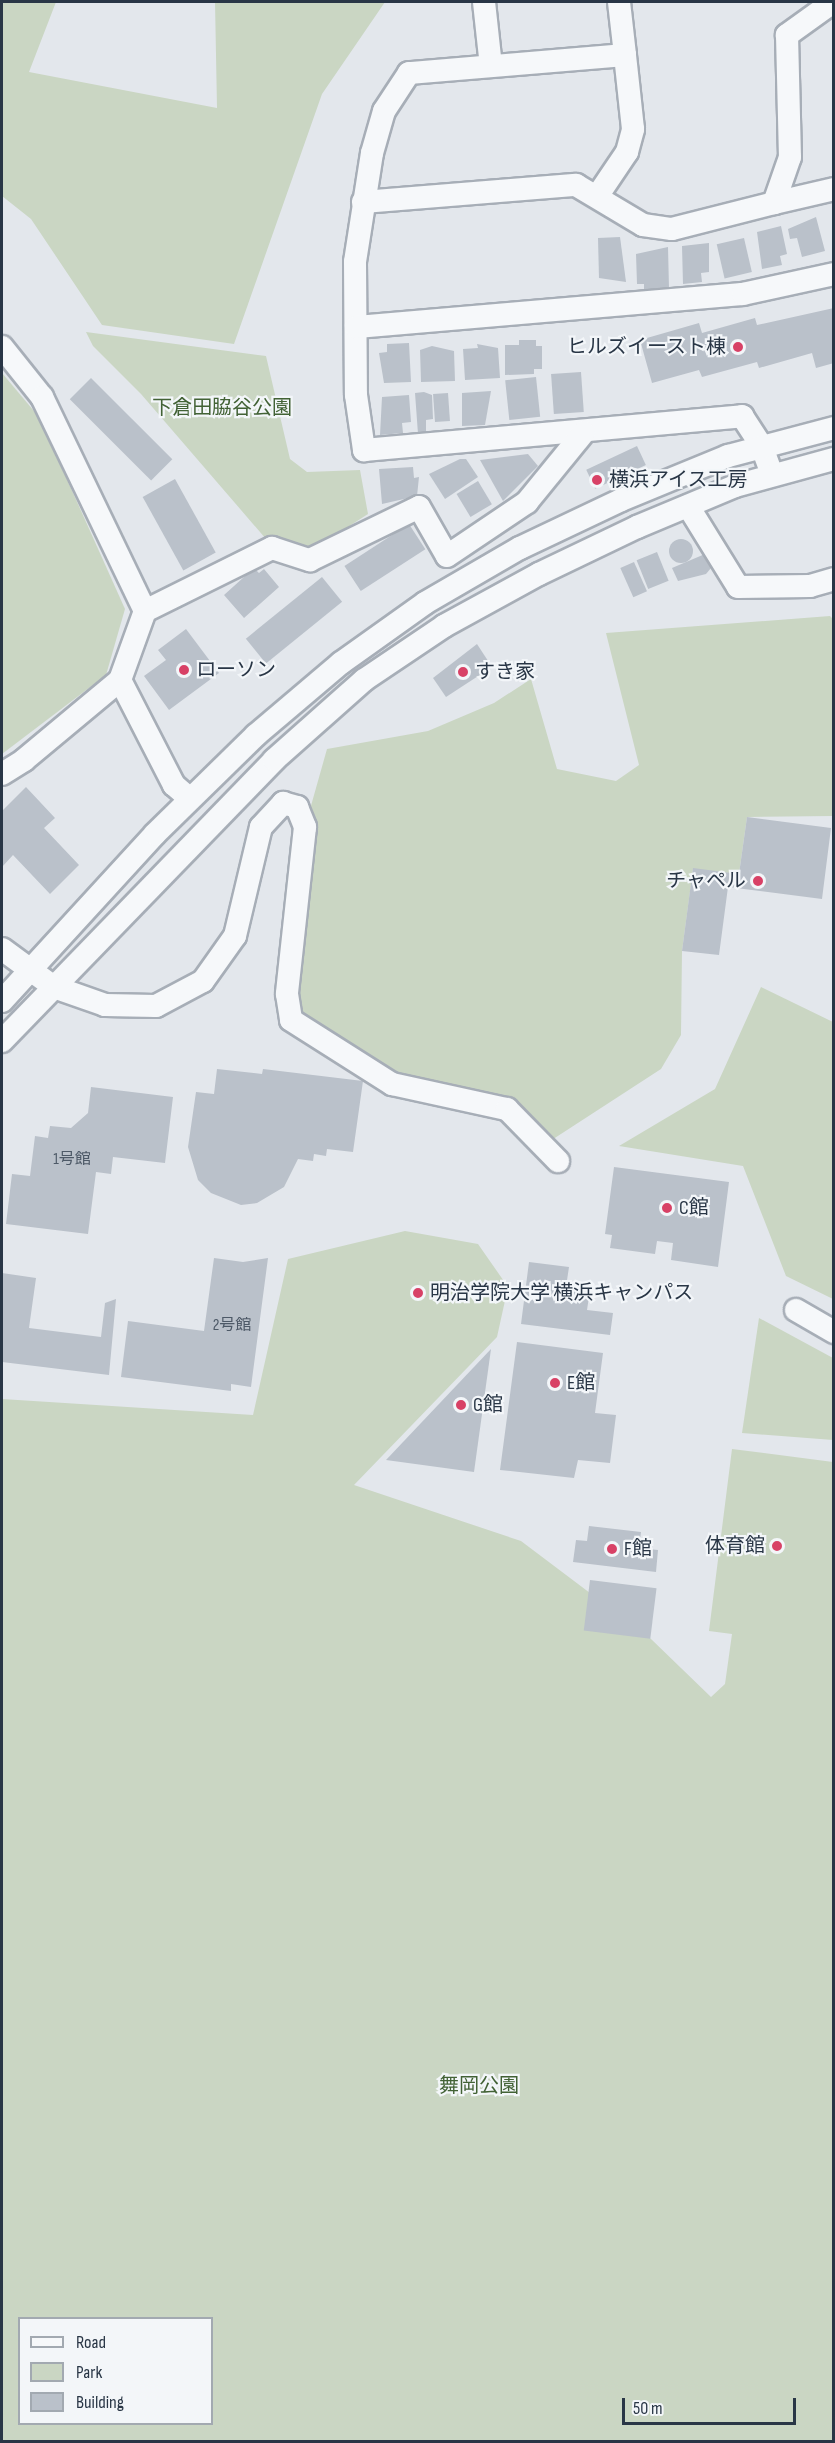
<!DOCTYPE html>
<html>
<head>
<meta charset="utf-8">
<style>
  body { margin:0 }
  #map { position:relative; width:835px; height:2443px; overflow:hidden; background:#e3e7ec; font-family:"Sofia Sans Condensed","Noto Sans JP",sans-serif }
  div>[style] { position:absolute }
  .green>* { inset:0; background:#cad6c3 }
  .building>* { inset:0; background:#bac1ca; transform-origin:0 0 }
  .round { border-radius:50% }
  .roads { filter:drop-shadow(2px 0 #a7aeb7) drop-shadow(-2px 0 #a7aeb7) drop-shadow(0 2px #a7aeb7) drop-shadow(0 -2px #a7aeb7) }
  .minor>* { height:22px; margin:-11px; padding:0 11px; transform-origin:11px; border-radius:11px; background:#f6f8fa }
  .dots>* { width:16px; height:16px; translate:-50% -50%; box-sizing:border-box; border:3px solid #f3f6f9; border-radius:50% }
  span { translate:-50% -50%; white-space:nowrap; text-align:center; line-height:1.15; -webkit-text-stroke:4.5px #f3f6f9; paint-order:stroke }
  .number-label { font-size:16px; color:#4d5967 }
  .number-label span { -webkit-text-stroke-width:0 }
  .poi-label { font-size:20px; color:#293646 }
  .right { translate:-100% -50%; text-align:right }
  .left { translate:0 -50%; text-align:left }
  .park-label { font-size:20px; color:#426235 }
  .frame { position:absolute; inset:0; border:3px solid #293646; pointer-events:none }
  .legend { position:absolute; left:18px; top:2317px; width:195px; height:108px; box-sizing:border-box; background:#f3f6f9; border:2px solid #a2a9b1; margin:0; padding:8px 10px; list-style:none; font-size:18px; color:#293646 }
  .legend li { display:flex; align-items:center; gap:12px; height:30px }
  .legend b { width:30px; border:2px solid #a2a9b1 }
  .scale { position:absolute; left:622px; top:2398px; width:174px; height:27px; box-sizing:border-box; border:3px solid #293646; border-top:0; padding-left:8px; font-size:18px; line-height:21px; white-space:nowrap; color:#293646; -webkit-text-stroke:4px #f3f6f9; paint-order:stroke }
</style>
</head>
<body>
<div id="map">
  <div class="green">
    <i style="clip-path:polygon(2px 2px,56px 2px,29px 72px,217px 108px,215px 2px,385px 2px,322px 94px,234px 344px,102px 325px,31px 219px,2px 196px)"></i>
    <i style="clip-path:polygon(86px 332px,266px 356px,290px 459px,307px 472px,360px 470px,368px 514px,309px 552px,266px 539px,141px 394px,93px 346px)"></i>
    <i style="clip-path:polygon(2px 373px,39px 417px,125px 609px,106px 675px,2px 754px)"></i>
    <i style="clip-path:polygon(830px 616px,833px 619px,833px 816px,747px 817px,739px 874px,693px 869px,682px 951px,681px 1035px,661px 1069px,544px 1145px,507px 1109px,392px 1084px,291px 1020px,305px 827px,327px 749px,428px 731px,494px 703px,531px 679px,557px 769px,616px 781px,639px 765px,606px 633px)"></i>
    <i style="clip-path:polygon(761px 987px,833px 1022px,833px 1299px,786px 1276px,743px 1166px,619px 1146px,715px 1089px)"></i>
    <i style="clip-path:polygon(evenodd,405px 1231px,478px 1244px,508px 1287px,497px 1337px,354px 1485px,521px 1541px,651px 1639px,711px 1697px,725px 1684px,732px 1634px,709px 1631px,732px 1449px,833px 1462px,833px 2441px,2px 2441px,2px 1399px,253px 1415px,288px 1259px,405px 1231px,20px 2318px,212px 2318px,212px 2424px,20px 2424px,20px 2318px)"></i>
    <i style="clip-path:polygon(759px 1318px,833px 1358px,833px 1440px,742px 1433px)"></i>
  </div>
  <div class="building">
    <i style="clip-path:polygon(816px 217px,825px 251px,802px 257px,797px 238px,790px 239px,788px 229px)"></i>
    <i style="clip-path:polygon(781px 226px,787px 254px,780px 256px,782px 265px,762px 269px,757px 232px)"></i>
    <i style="clip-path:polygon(620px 237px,626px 282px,599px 278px,598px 238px)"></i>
    <i style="left:744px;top:238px;width:35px;height:28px;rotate:77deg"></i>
    <i style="clip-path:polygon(709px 243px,709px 272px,701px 273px,702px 282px,683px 284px,682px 246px)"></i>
    <i style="clip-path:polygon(668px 247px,669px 288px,644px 290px,644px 284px,637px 284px,636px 254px)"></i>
    <i style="clip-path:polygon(834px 308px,834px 363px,816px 368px,812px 353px,759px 368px,757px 362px,702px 377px,699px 370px,652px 383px,640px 340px,699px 323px,702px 333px,755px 318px,757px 325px)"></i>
    <i style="clip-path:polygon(519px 340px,536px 340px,536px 346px,542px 346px,542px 369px,534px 369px,534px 374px,505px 375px,505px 345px,519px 345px)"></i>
    <i style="clip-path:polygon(409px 343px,411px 382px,384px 383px,379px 353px,387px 352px,387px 344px)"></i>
    <i style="clip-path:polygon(477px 344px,498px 348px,500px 378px,465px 380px,463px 349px,478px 348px)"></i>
    <i style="clip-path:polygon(432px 346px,454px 351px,455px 381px,421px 382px,420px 350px)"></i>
    <i style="left:581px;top:372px;width:40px;height:30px;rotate:86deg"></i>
    <i style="left:536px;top:377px;width:40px;height:31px;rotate:84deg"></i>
    <i style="left:91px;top:378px;width:115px;height:30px;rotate:45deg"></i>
    <i style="clip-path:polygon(491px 391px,485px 425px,462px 426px,462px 393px)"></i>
    <i style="clip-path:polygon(424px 392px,432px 395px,433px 419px,426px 420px,426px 433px,418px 434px,415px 393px)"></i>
    <i style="left:448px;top:393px;width:28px;height:15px;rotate:86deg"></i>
    <i style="clip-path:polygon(409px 395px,411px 422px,402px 423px,403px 433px,380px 435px,382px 397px)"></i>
    <i style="left:637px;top:446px;width:21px;height:56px;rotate:65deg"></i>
    <i style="clip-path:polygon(528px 454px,538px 466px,503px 501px,480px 460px)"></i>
    <i style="clip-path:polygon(460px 459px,466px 459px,478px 477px,445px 499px,429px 474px)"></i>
    <i style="clip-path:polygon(413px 467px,414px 478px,419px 477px,417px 496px,382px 504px,379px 469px)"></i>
    <i style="left:175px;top:479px;width:84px;height:37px;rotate:61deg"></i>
    <i style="left:478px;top:481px;width:27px;height:25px;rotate:59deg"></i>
    <i style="left:409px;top:524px;width:30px;height:77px;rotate:57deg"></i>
    <i class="round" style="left:669px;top:539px;width:24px;height:24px"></i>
    <i style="left:657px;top:552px;width:31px;height:22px;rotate:68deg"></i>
    <i style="clip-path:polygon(705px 554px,711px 568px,706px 574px,678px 581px,672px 568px)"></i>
    <i style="left:634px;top:562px;width:32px;height:15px;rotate:66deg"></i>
    <i style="clip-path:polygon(254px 568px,259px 573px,264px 569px,279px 587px,244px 618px,224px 595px)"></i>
    <i style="left:322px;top:577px;width:32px;height:98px;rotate:51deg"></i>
    <i style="clip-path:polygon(186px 629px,219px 673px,169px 710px,144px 676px,166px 660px,158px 650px)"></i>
    <i style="clip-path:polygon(477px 644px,492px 667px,446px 697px,433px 678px)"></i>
    <i style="clip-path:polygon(26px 787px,55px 818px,44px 828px,79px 865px,50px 894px,13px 855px,2px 867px,2px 811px)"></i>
    <i style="clip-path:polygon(747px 817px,831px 828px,822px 899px,728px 887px,719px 955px,682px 951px,693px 868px,739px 874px)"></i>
    <i style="clip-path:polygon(217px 1069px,262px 1074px,263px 1069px,363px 1081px,353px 1152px,327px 1149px,326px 1156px,314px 1154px,313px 1161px,298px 1159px,284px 1187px,257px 1203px,241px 1205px,211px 1193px,198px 1180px,188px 1147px,196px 1092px,214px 1094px)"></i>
    <i style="clip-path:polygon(91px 1087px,173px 1097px,165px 1163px,113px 1157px,111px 1174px,96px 1172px,88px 1234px,6px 1224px,12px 1174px,30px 1176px,35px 1136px,48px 1138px,50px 1126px,71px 1128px,88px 1113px)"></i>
    <i style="clip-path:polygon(614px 1167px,729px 1182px,718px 1267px,671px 1260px,673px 1243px,657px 1241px,655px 1254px,610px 1248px,612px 1235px,605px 1234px)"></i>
    <i style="clip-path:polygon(214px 1258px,243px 1262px,268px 1258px,251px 1387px,231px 1384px,231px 1391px,121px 1377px,128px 1321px,204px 1331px)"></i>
    <i style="clip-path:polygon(529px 1262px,569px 1267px,566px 1287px,590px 1290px,587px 1310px,613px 1313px,610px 1335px,521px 1324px)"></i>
    <i style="clip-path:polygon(2px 1273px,36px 1278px,29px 1328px,101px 1337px,105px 1303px,116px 1299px,109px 1375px,2px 1362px)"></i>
    <i style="clip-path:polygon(517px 1342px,603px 1353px,595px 1413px,616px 1415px,610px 1463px,578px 1460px,574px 1478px,500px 1470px)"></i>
    <i style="clip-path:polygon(491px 1349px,474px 1472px,386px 1460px)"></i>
    <i style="clip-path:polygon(589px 1526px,641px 1532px,639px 1548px,658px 1550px,656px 1572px,573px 1562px,576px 1540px,587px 1541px)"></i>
    <i style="left:590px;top:1580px;width:67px;height:51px;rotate:7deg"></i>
  </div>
  <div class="roads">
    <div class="minor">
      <i style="left:484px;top:2px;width:64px;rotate:83.8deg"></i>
      <i style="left:619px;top:2px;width:53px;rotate:83.5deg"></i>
      <i style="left:625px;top:55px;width:217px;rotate:175.2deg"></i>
      <i style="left:409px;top:73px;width:45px;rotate:123.3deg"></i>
      <i style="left:384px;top:111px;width:44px;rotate:105.9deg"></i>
      <i style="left:372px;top:153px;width:110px;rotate:98.9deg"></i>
      <i style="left:355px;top:262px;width:133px;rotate:89.6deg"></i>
      <i style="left:356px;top:395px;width:56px;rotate:81.7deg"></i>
      <i style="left:364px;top:450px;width:380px;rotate:-5.1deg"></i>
      <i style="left:742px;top:416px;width:37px;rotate:57deg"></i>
      <i style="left:762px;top:447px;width:29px;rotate:70deg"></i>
      <i style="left:833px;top:2px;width:57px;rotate:144.3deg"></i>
      <i style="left:787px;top:35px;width:122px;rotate:88.6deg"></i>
      <i style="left:790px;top:157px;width:49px;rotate:109.2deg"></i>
      <i style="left:774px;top:203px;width:62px;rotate:-13.1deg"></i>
      <i style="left:598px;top:195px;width:52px;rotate:-56deg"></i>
      <i style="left:627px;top:152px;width:24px;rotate:-75deg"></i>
      <i style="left:633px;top:129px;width:74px;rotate:-96.2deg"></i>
      <i style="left:363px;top:202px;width:214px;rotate:-4.6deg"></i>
      <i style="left:576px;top:185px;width:78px;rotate:30.8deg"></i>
      <i style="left:643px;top:225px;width:29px;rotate:8deg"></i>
      <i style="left:672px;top:229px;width:105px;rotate:-14.3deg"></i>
      <i style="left:356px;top:327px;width:388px;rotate:-4.9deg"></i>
      <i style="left:743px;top:294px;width:93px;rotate:-12.4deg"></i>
      <i style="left:2px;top:347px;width:64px;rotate:51.3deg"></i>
      <i style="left:42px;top:397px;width:237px;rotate:64.3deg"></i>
      <i style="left:688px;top:506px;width:95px;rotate:58.3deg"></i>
      <i style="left:738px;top:587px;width:72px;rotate:-0.8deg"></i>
      <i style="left:810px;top:586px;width:25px;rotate:-16deg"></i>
      <i style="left:120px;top:680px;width:118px;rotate:62.8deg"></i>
      <i style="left:174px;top:785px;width:21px;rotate:41deg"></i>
      <i style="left:2px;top:774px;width:26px;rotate:-32deg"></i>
      <i style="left:24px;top:760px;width:125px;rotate:-39.8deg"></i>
      <i style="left:120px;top:680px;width:73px;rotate:-70.1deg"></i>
      <i style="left:145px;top:611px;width:142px;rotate:-26.4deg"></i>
      <i style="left:272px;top:548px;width:40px;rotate:18deg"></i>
      <i style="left:310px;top:560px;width:121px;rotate:-25.9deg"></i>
      <i style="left:419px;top:507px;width:56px;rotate:60.3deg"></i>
      <i style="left:447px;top:556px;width:97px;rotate:-34deg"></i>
      <i style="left:527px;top:502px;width:90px;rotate:-50.8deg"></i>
      <i style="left:2px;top:949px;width:64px;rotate:36.2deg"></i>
      <i style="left:54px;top:987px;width:54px;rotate:19.4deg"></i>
      <i style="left:105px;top:1005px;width:51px;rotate:1.1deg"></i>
      <i style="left:156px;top:1006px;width:53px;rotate:-28deg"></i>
      <i style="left:203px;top:981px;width:55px;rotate:-54.6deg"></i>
      <i style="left:235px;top:936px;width:112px;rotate:-76.6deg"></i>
      <i style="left:261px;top:827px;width:33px;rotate:-47deg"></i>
      <i style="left:283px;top:803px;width:15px;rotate:16deg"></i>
      <i style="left:297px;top:807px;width:22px;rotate:68deg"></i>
      <i style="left:305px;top:827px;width:168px;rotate:96.2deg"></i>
      <i style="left:287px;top:994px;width:26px;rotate:81deg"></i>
      <i style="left:291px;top:1020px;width:120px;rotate:32.4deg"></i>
      <i style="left:392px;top:1084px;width:118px;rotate:12.3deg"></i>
      <i style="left:507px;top:1109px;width:73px;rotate:45.6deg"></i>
      <i style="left:2px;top:1001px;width:226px;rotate:-47.5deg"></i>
      <i style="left:155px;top:834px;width:141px;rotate:-44.4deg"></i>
      <i style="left:256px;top:735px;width:111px;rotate:-40.3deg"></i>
      <i style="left:341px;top:663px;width:103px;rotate:-35.5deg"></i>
      <i style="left:425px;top:603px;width:110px;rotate:-30.1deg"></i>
      <i style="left:520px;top:548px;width:112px;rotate:-25.4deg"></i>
      <i style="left:621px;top:500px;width:116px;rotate:-22.4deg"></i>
      <i style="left:728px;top:456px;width:110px;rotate:-14.8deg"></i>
      <i style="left:2px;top:1041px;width:391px;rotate:-45.9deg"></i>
      <i style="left:274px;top:760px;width:120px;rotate:-41.6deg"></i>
      <i style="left:364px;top:680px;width:97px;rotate:-34deg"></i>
      <i style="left:444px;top:626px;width:108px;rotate:-28.7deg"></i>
      <i style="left:539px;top:574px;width:109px;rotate:-25.6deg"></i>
      <i style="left:637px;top:527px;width:106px;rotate:-22.7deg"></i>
      <i style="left:735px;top:486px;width:103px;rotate:-15.3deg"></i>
      <i style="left:796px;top:1310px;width:44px;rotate:30.1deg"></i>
    </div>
  </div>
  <div class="dots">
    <i style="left:738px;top:347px;background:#d84166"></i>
    <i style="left:597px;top:480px;background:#d84166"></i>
    <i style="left:184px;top:670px;background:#d84166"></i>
    <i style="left:463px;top:672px;background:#d84166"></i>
    <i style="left:758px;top:881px;background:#d84166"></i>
    <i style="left:667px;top:1208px;background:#d84166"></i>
    <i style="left:418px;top:1293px;background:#d84166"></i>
    <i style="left:555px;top:1383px;background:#d84166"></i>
    <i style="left:461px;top:1405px;background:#d84166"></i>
    <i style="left:777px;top:1546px;background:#d84166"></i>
    <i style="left:612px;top:1549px;background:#d84166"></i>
  </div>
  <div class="number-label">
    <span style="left:72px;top:1160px">1号館</span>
    <span style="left:232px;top:1326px">2号館</span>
  </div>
  <div class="poi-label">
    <span class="right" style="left:726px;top:347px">ヒルズイースト棟</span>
    <span class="left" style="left:609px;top:480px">横浜アイス工房</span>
    <span class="left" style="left:196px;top:670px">ローソン</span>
    <span class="left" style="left:475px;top:672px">すき家</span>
    <span class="right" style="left:746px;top:881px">チャペル</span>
    <span class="left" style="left:679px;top:1208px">C館</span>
    <span class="left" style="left:430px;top:1293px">明治学院大学 横浜キャンパス</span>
    <span class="left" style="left:567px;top:1383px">E館</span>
    <span class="left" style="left:473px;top:1405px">G館</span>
    <span class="right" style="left:765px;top:1546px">体育館</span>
    <span class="left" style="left:624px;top:1549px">F館</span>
  </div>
  <div class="park-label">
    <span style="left:222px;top:408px">下倉田脇谷公園</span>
    <span style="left:479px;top:2086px">舞岡公園</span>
  </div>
  <div class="frame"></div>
  <ul class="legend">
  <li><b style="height:8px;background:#f6f8fa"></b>Road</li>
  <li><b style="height:16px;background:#cad6c3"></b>Park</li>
  <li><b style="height:16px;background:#bac1ca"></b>Building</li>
  </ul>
  <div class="scale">50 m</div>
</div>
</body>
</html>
